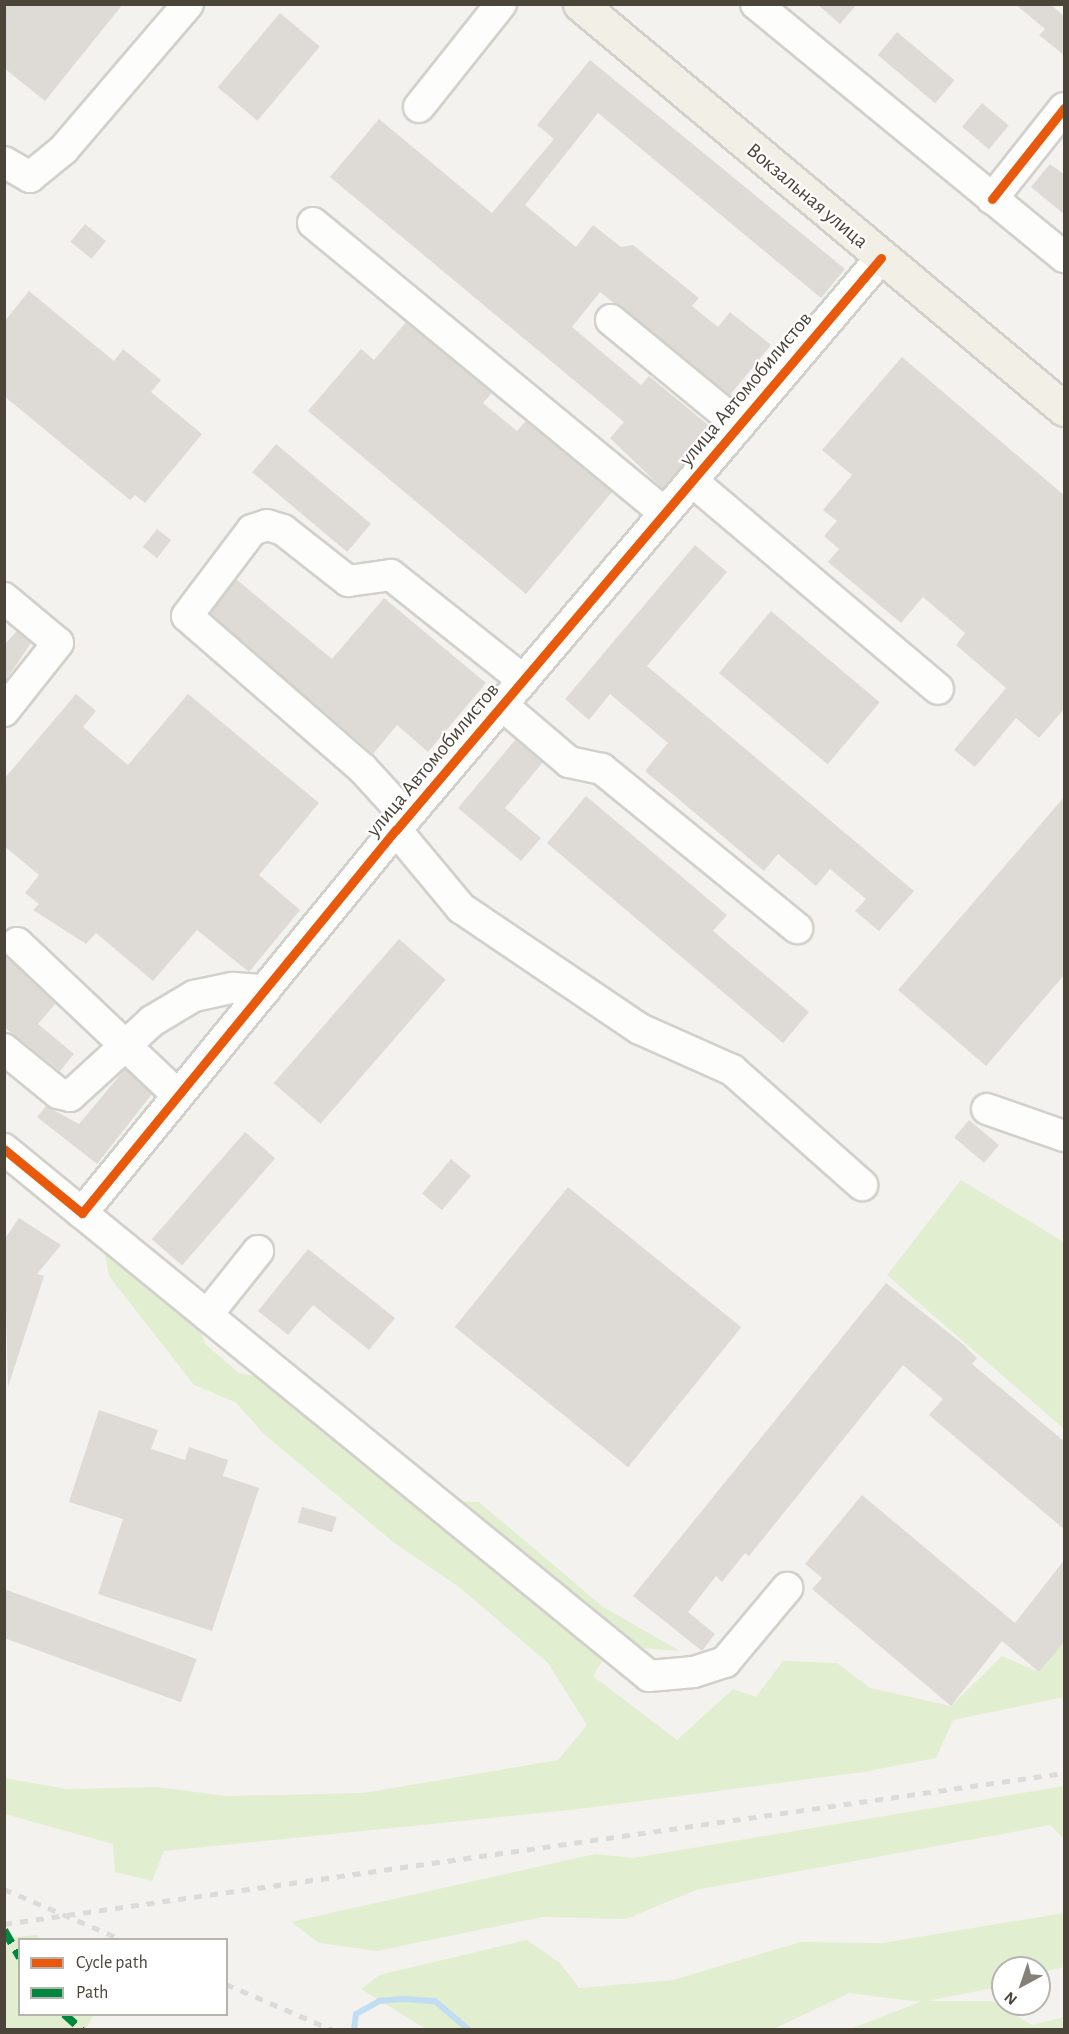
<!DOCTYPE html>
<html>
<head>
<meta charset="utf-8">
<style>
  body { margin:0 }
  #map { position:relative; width:1069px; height:2034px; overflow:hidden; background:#f4f2ee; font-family:"Alegreya Sans",sans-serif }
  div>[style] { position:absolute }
  .green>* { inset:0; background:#e1eecf }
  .stream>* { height:6px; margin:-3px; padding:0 3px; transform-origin:3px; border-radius:3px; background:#c0ddf1 }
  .building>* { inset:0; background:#dedbd6; transform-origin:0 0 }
  .roads { filter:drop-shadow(2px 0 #d2d0cb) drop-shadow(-2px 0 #d2d0cb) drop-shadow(0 2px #d2d0cb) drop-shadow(0 -2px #d2d0cb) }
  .minor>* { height:30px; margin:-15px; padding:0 15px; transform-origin:15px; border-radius:15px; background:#fdfdfc }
  .major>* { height:33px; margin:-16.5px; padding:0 16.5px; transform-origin:16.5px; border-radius:16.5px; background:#f2efe6 }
  .rail>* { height:4.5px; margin-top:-2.25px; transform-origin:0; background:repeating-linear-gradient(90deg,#dbdbda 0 8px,transparent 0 16px) }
  .quiet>* { height:8px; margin-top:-4px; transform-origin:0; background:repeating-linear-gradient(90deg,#00873e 0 15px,transparent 0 23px) }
  .cycleway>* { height:9px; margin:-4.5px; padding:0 4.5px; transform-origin:4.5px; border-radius:4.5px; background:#e8590c }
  span { translate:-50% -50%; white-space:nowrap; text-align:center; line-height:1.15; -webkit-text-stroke:4.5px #fff; paint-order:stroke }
  .street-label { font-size:21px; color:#4b4439 }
  .frame { position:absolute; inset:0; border:6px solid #4b4439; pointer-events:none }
  .legend { position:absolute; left:18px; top:1938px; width:210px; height:78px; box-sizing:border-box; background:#fff; border:2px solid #b7b4b0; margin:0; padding:8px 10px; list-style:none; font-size:18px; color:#4b4439 }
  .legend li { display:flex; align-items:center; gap:12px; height:30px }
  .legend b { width:30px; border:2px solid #b7b4b0 }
  .north { position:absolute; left:991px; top:1956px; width:60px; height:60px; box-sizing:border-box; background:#fff; border:2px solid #b7b4b0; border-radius:50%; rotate:220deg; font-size:16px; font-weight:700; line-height:24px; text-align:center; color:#4b4439 }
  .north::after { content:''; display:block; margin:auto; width:21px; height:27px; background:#868178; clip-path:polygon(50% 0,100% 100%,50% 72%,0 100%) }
</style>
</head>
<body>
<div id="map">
  <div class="green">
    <i style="clip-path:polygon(961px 1180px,1064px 1242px,1064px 1429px,887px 1275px)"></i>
    <i style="clip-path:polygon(104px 1249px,198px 1321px,205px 1344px,239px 1373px,272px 1380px,447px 1501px,479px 1502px,603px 1607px,680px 1651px,612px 1646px,593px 1676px,677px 1740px,733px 1689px,756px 1697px,783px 1661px,837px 1663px,870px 1688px,951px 1706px,1002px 1656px,1039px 1672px,1064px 1641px,1064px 1697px,953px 1720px,936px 1758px,863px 1772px,579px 1809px,164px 1851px,152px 1881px,115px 1872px,113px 1844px,5px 1814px,4px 1778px,67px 1789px,157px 1787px,226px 1796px,364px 1793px,558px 1760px,587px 1725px,548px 1663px,459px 1587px,393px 1542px,265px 1435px,235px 1402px,194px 1385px,109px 1276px)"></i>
    <i style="clip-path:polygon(1064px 1786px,1064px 1839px,1050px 1825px,696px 1890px,626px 1919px,542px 1917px,377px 1951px,319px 1943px,291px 1922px,595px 1854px,633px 1858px)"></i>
    <i style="clip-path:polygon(1064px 1913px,1064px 1967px,1039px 1973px,1039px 1968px,1003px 1968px,1003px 1986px,927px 2001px,992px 2001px,1032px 2025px,1064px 2017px,1064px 2029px,850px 2029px,920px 2002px,849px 1993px,774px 2029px,426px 2029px,361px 1989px,379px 1975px,527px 1940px,560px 1963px,579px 1988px,673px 1980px,801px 1942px,883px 1943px)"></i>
    <i style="clip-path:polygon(37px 1935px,39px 1939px,20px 1940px,20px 2014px,93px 2015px,86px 2029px,5px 2029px,5px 1938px)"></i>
  </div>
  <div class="stream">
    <i style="left:354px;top:2030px;width:16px;rotate:-83deg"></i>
    <i style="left:356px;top:2014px;width:26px;rotate:-29deg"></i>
    <i style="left:379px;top:2001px;width:24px;rotate:-5deg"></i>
    <i style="left:403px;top:1999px;width:32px;rotate:4deg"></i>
    <i style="left:435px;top:2001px;width:45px;rotate:40.5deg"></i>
  </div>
  <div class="building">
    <i style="clip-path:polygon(4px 4px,123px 4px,45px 101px,4px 68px)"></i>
    <i style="clip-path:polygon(817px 4px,857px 4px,840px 24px)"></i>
    <i style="clip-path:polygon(1015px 4px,1050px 4px,1065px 17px,1065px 56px,1039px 35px,1045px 29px)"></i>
    <i style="left:280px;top:13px;width:52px;height:97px;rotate:40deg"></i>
    <i style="left:897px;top:32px;width:75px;height:30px;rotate:40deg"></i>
    <i style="clip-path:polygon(590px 60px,845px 269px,821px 298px,598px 113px,525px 205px,576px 247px,593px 225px,621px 247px,633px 245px,699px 298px,692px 306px,718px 327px,730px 312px,771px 345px,730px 395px,600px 292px,572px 327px,641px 385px,649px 376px,713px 429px,663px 489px,610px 438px,624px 422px,330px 177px,379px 119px,492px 213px,554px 139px,537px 125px)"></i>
    <i style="left:982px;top:103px;width:35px;height:31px;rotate:40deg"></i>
    <i style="clip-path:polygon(1050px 164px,1065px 175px,1065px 215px,1031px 187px)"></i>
    <i style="left:85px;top:224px;width:27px;height:23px;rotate:39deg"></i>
    <i style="clip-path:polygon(29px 291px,114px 361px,123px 349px,161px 380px,151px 392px,202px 434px,145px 503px,135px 495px,130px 500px,4px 396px,4px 322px)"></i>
    <i style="clip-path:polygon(406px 322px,492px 393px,483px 403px,517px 431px,526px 421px,612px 492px,526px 594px,308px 411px,361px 349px,374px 360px)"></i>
    <i style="clip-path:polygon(902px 357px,1065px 496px,1065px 708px,1039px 738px,1016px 718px,975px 767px,954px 750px,1006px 688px,956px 645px,965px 633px,923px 597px,901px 623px,828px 562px,839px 549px,824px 536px,837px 521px,823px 510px,852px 475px,822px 450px)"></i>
    <i style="left:276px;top:444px;width:124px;height:37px;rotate:40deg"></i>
    <i style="left:157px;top:529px;width:18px;height:23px;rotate:38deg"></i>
    <i style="clip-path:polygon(695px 545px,727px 572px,647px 666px,914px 891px,879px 931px,855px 911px,866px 899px,830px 869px,816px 886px,778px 854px,764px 871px,645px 771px,668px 743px,610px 694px,589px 720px,565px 699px)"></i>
    <i style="clip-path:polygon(236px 579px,332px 659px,384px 598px,486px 683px,428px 752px,397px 725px,373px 754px,210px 614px)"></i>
    <i style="left:771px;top:611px;width:142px;height:81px;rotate:40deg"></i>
    <i style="clip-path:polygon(17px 631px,31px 643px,4px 683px,4px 645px)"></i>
    <i style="clip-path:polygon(76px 694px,96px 711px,83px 727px,128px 765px,188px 694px,319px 803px,259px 875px,300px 910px,249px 972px,197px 930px,153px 981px,96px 933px,86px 944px,33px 910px,39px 904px,25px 893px,39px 875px,4px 846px,4px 779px)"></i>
    <i style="clip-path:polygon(516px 739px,543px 762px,505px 808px,541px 838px,521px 861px,458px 808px)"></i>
    <i style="clip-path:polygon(586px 796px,727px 915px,713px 931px,809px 1012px,783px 1043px,547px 843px)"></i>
    <i style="clip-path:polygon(1065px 796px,1065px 974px,986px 1066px,898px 990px)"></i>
    <i style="left:399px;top:939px;width:62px;height:191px;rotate:41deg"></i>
    <i style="clip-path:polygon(4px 955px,56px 1003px,38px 1024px,74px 1054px,60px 1071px,4px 1027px)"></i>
    <i style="clip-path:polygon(125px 1069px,152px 1094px,97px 1164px,37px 1117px,46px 1106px,79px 1124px)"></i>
    <i style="left:969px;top:1120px;width:39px;height:23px;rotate:40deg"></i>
    <i style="left:245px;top:1132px;width:40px;height:142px;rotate:41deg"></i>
    <i style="left:451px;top:1159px;width:26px;height:45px;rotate:40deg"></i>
    <i style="left:568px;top:1187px;width:223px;height:180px;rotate:39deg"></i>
    <i style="clip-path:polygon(19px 1218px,61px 1245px,37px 1274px,44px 1276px,8px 1387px,4px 1240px)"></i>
    <i style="clip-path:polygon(308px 1249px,395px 1318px,369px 1350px,313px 1305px,288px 1335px,258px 1311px)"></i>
    <i style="clip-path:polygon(886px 1283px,964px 1345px,977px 1358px,972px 1364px,1065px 1442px,1065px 1530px,929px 1415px,943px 1399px,903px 1365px,749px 1556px,745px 1553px,722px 1582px,716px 1576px,688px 1612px,715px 1634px,702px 1651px,633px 1596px)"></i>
    <i style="clip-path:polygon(99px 1410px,158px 1430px,151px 1449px,185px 1460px,189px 1447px,228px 1460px,223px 1476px,259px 1488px,212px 1631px,98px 1594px,123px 1519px,69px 1502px)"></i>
    <i style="clip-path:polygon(862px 1495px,1015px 1623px,1065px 1559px,1065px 1641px,1039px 1672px,1002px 1641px,951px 1706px,812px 1589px,822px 1578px,805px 1564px)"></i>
    <i style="left:302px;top:1507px;width:36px;height:16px;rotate:16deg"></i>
    <i style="left:4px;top:1589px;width:205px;height:46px;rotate:20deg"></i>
  </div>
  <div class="roads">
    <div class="minor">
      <i style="left:756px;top:4px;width:399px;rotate:39.4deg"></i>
      <i style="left:419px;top:107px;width:132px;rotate:-51.5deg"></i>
      <i style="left:4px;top:162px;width:30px;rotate:30deg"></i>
      <i style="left:30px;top:177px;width:43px;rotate:-39.3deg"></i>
      <i style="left:63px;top:150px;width:192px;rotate:-49.4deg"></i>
      <i style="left:992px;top:199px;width:116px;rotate:-51.6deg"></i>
      <i style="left:313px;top:223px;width:456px;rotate:39.5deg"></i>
      <i style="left:611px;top:320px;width:166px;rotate:39.4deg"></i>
      <i style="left:692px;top:481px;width:322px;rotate:40.2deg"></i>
      <i style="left:4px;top:598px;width:70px;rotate:39.8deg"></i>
      <i style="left:58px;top:643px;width:87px;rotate:128.5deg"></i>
      <i style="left:502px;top:705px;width:88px;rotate:40.4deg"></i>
      <i style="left:569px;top:762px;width:34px;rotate:12deg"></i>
      <i style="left:602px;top:769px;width:252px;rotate:39.2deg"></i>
      <i style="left:407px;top:817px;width:65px;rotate:-132.5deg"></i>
      <i style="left:363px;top:769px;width:233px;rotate:-139deg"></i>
      <i style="left:187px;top:616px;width:108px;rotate:-52.9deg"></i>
      <i style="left:252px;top:530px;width:16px;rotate:-18deg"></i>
      <i style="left:267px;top:525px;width:17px;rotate:17deg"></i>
      <i style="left:283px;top:530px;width:83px;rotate:38.1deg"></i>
      <i style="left:348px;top:581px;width:43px;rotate:-7.9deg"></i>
      <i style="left:391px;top:575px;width:169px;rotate:38.5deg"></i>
      <i style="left:396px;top:830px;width:102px;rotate:50.2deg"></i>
      <i style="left:461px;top:908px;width:216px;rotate:34.1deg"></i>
      <i style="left:640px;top:1029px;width:101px;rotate:24deg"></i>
      <i style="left:732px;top:1070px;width:174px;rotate:41.5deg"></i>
      <i style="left:17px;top:943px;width:221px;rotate:43.4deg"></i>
      <i style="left:4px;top:1049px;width:70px;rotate:39.2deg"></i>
      <i style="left:58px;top:1093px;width:12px;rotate:14deg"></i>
      <i style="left:70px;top:1096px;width:111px;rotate:-42.4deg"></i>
      <i style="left:152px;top:1021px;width:49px;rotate:-30.8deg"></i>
      <i style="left:194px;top:996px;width:40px;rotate:-12deg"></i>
      <i style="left:233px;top:988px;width:32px;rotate:4deg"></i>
      <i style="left:987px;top:1109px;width:82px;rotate:19.3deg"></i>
      <i style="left:4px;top:1149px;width:101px;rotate:39.4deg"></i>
      <i style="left:82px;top:1213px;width:495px;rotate:-50.7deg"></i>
      <i style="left:396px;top:830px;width:750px;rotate:-49.71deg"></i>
      <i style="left:82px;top:1213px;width:732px;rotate:39.23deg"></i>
      <i style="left:649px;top:1676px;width:45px;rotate:-5.1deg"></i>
      <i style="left:694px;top:1672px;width:33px;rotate:-18deg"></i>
      <i style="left:725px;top:1662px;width:97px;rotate:-50deg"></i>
      <i style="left:207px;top:1315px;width:82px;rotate:-51.4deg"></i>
    </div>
    <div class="major">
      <i style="left:580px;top:4px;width:631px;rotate:39.92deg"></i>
    </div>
  </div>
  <div class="rail">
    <i style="left:4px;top:1889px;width:129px;rotate:23.2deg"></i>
    <i style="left:4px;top:1924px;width:1071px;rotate:-8.11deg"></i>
    <i style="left:226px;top:1984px;width:116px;rotate:23.3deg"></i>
  </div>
  <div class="quiet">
    <i style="left:4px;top:1930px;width:32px;rotate:60deg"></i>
    <i style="left:64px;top:2014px;width:24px;rotate:42deg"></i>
  </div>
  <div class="cycleway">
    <i style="left:992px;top:199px;width:116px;rotate:-51.6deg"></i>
    <i style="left:4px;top:1149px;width:101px;rotate:39.4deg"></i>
    <i style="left:82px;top:1213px;width:495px;rotate:-50.7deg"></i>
    <i style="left:396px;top:830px;width:750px;rotate:-49.71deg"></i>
  </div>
  <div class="street-label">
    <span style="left:807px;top:196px;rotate:40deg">Вокзальная улица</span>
    <span style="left:746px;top:389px;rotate:-50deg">улица Автомобилистов</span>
    <span style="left:433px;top:760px;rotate:-50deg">улица Автомобилистов</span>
  </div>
  <div class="frame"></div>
  <ul class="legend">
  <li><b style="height:8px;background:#e8590c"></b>Cycle path</li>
  <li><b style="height:8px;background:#00873e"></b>Path</li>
  </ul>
  <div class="north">N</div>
</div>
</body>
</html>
